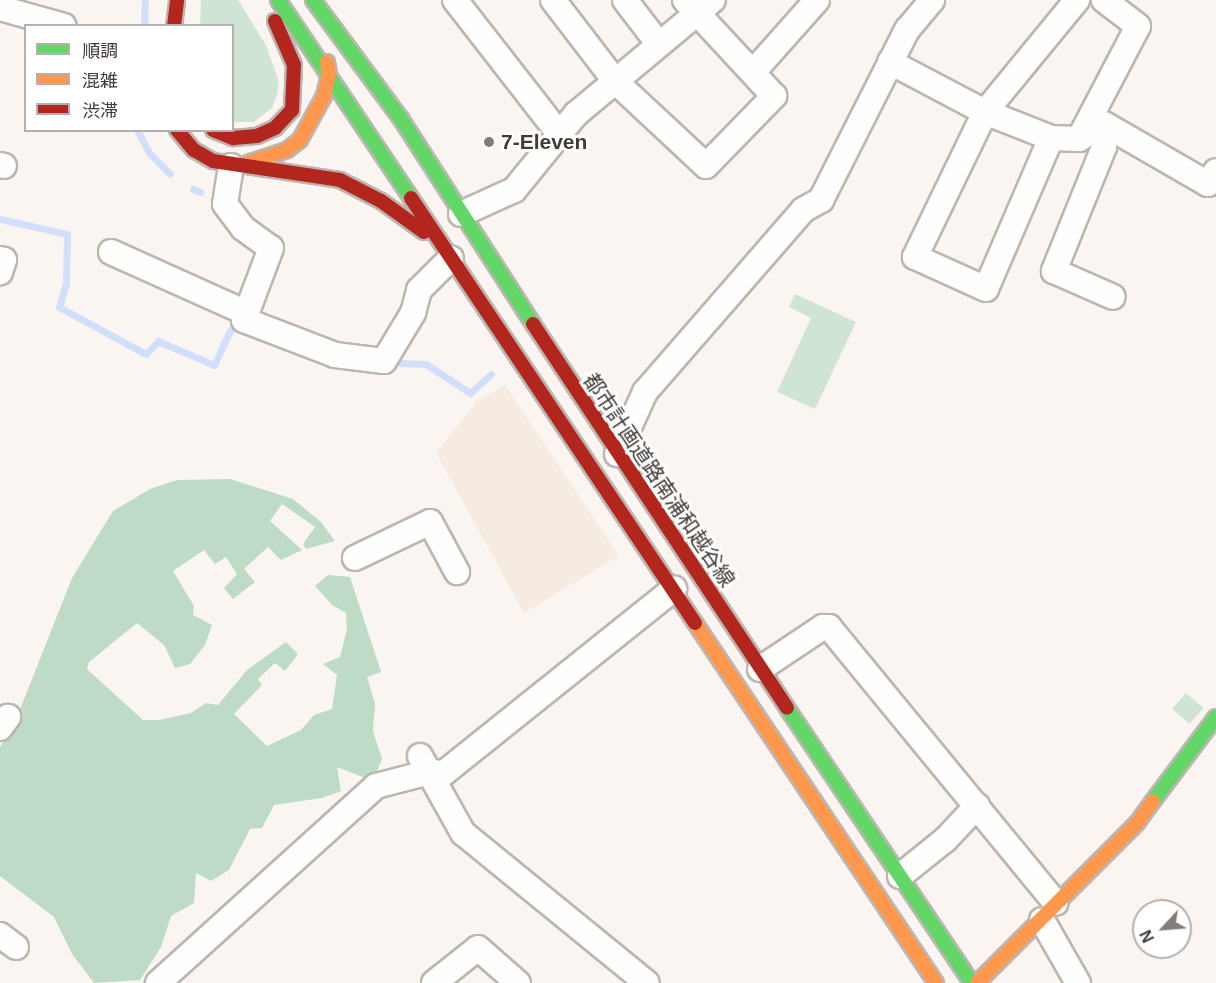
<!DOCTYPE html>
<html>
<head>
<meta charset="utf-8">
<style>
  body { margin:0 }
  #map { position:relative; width:1216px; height:983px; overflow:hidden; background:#fbf5f1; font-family:Arial,"Noto Sans JP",sans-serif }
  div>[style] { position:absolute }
  .industrial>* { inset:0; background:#f5ebe0 }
  .green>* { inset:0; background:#cfe4d4; transform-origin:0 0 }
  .forest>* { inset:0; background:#bedbc7 }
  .stream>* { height:7px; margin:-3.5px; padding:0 3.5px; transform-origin:3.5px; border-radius:3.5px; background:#d2dffa }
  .roads { filter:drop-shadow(2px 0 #bcb6b2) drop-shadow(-2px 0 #bcb6b2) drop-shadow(0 2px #bcb6b2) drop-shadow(0 -2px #bcb6b2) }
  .street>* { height:24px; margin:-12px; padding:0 12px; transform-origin:12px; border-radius:12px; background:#fefefd }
  .fast>* { height:14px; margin:-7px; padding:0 7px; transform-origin:7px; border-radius:7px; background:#63d668 }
  .slow>* { height:14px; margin:-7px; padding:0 7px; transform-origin:7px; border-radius:7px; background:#ff974d }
  .jam>* { height:14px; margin:-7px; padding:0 7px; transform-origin:7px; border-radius:7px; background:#b3261e }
  .dots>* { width:16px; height:16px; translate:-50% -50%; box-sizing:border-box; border:3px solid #fff; border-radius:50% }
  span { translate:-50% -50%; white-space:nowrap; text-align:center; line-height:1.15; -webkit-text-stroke:6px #fff; paint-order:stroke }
  .poi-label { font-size:21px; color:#423b36; font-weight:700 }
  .left { translate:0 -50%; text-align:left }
  .street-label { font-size:21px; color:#423b36 }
  .legend { position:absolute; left:24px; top:24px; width:210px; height:108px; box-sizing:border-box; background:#fff; border:2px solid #b3b1af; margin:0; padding:8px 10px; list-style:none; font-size:18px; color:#423b36 }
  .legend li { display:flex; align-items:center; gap:12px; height:30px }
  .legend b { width:30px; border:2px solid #b3b1af }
  .north { position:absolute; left:1132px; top:899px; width:60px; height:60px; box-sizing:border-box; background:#fff; border:2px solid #b3b1af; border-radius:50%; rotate:244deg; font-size:16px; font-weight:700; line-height:24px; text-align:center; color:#423b36 }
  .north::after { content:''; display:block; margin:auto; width:21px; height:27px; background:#837c77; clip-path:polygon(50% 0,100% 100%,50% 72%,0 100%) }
</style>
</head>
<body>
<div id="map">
  <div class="industrial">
    <i style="clip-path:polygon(505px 385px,619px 556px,524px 613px,436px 453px,477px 401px)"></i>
  </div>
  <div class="green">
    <i style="clip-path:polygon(201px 0,238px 0,266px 45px,279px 82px,277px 95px,272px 108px,254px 122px,233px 122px,232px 26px,200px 26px)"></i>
    <i style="clip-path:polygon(795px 294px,856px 322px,815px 409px,777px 392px,811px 318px,789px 307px)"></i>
    <i style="left:1186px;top:693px;width:23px;height:21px;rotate:41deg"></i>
  </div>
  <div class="forest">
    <i style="clip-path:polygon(230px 479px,293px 499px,321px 522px,335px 541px,306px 549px,303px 544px,315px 527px,282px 504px,270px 521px,302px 550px,281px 560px,268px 547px,244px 569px,255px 582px,233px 599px,224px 588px,237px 574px,226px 557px,215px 564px,204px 550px,173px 571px,194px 606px,193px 615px,212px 625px,205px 645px,190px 664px,175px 668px,164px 645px,137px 623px,89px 662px,87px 669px,143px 720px,159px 720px,191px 713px,206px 703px,218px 705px,247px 670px,286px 642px,298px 654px,285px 671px,275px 663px,258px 679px,262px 685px,234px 714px,267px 746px,301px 730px,314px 715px,332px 709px,337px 675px,323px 664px,340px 657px,347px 629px,346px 613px,332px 605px,315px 586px,328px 575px,350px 577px,381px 672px,367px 677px,375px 704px,373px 731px,382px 759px,373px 781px,337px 767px,341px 791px,322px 798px,274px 805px,262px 828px,250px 829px,229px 870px,211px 881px,196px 873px,194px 903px,171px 916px,161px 947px,140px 980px,94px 983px,72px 954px,54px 917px,0 876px,0 747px,15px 722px,72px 578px,113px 511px,150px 489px,177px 480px)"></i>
  </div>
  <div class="stream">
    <i style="left:144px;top:26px;width:26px;rotate:-88deg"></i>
    <i style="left:137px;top:130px;width:27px;rotate:62deg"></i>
    <i style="left:150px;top:154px;width:28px;rotate:45deg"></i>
    <i style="left:193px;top:189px;width:8px;rotate:23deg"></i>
    <i style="left:0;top:219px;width:69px;rotate:12.6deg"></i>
    <i style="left:67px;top:234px;width:49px;rotate:91.2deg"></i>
    <i style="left:66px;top:283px;width:25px;rotate:106deg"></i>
    <i style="left:59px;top:307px;width:99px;rotate:28.4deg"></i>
    <i style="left:146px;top:354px;width:18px;rotate:-47deg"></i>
    <i style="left:158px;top:341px;width:61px;rotate:23.2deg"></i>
    <i style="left:214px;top:365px;width:38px;rotate:-65deg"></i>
    <i style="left:399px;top:363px;width:27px;rotate:2deg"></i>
    <i style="left:426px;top:364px;width:53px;rotate:33.4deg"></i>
    <i style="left:470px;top:393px;width:28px;rotate:-42deg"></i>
  </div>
  <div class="roads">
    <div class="street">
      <i style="left:455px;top:0;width:171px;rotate:52.1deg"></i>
      <i style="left:553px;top:0;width:103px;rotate:52.5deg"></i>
      <i style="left:616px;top:82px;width:123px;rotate:43deg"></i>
      <i style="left:706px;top:166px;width:98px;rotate:-45.8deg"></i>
      <i style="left:774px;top:96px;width:131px;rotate:-132.8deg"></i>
      <i style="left:625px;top:0;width:54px;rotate:52.5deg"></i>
      <i style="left:0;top:8px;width:66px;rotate:15.7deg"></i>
      <i style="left:890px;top:62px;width:107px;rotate:27.8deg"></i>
      <i style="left:985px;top:112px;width:71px;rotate:21.5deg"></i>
      <i style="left:1051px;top:138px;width:28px;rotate:2deg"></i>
      <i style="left:1079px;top:139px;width:29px;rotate:-31deg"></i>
      <i style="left:1104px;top:124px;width:120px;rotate:30deg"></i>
      <i style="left:1208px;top:184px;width:15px;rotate:-58deg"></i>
      <i style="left:754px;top:71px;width:95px;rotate:-48.4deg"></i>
      <i style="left:1104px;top:124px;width:23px;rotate:90deg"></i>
      <i style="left:1104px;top:147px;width:134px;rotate:112deg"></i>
      <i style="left:1054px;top:271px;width:64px;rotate:23.8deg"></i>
      <i style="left:1051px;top:138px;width:164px;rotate:113.3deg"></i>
      <i style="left:986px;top:289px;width:78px;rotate:-155.7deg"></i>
      <i style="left:915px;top:257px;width:161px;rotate:-64.2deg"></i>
      <i style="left:985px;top:112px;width:145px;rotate:-50.6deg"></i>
      <i style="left:1079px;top:139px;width:127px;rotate:-62.4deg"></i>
      <i style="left:1138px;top:26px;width:43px;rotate:-142.6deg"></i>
      <i style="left:0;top:165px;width:4px;rotate:14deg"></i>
      <i style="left:231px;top:166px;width:38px;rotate:99deg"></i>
      <i style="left:225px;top:204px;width:30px;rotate:53deg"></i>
      <i style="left:243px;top:228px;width:34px;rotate:36deg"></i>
      <i style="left:271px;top:248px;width:77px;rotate:110.6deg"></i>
      <i style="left:244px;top:320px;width:97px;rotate:21deg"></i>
      <i style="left:335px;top:355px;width:49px;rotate:7deg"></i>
      <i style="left:384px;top:361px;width:56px;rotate:-58.9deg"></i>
      <i style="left:413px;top:313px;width:24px;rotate:-75deg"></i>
      <i style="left:419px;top:290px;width:45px;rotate:-45deg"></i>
      <i style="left:461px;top:214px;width:58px;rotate:-24.4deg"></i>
      <i style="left:514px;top:190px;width:98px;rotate:-50.8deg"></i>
      <i style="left:576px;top:114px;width:178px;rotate:-39.8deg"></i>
      <i style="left:111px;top:252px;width:149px;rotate:24.2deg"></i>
      <i style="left:0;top:259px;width:4px;rotate:14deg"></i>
      <i style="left:4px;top:260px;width:13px;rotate:108deg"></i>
      <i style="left:617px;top:454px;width:68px;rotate:-65.7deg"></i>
      <i style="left:645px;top:392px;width:241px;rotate:-49deg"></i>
      <i style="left:803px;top:210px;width:21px;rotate:-29deg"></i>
      <i style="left:821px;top:200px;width:191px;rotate:-63.2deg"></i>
      <i style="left:907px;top:30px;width:39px;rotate:-50deg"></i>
      <i style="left:355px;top:558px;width:83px;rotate:-25.6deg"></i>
      <i style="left:430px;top:522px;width:57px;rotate:61.6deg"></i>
      <i style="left:760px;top:669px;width:76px;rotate:-33.7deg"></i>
      <i style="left:823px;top:627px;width:6px"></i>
      <i style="left:829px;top:627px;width:357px;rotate:50.6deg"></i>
      <i style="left:0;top:728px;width:14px;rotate:-54deg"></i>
      <i style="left:420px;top:756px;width:88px;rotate:60.8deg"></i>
      <i style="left:463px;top:833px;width:237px;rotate:39.2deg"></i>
      <i style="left:900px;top:876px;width:58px;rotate:-38.7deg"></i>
      <i style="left:945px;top:840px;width:47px;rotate:-46.7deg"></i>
      <i style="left:1042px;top:920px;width:73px;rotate:60.3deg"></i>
      <i style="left:0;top:935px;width:20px;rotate:37deg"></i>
      <i style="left:158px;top:983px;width:294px;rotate:-42.1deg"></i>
      <i style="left:376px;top:786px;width:56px;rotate:-14.5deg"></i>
      <i style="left:430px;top:772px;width:14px;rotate:4deg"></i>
      <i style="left:444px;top:773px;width:295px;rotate:-38.7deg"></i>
      <i style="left:434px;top:983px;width:56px;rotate:-38.5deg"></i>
      <i style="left:478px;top:948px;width:53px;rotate:41.2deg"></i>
    </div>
    <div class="fast">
      <i style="left:278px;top:0;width:239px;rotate:56.1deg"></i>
      <i style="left:313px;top:0;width:148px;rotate:53.5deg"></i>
      <i style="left:401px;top:119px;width:244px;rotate:57.2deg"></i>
      <i style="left:787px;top:708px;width:331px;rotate:56.1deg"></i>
      <i style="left:1153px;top:801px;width:105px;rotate:-53.1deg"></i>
    </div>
    <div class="slow">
      <i style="left:248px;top:163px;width:41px;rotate:-18.4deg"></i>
      <i style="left:287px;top:150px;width:16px;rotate:-38deg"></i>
      <i style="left:300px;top:140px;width:50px;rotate:-61.4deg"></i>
      <i style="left:324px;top:96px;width:22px;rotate:-77deg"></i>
      <i style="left:329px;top:75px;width:13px;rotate:-99deg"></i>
      <i style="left:695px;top:623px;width:433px;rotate:56.2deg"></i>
      <i style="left:977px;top:983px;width:226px;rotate:-45deg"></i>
      <i style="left:1137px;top:823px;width:27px;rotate:-54deg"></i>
    </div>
    <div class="jam">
      <i style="left:174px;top:26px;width:26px;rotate:-83deg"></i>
      <i style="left:177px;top:130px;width:26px;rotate:50deg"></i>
      <i style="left:194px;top:150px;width:22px;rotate:30deg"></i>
      <i style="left:213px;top:161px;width:128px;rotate:8.5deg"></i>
      <i style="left:340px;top:180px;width:46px;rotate:27.1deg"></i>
      <i style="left:381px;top:201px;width:53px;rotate:35.8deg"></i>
      <i style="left:213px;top:130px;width:22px;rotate:22deg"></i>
      <i style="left:233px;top:138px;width:24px;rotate:-5deg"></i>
      <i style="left:257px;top:136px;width:20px;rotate:-24deg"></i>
      <i style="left:275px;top:128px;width:25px;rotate:-47deg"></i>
      <i style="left:292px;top:110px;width:45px;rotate:-87.5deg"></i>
      <i style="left:294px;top:65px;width:48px;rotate:-113.4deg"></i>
      <i style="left:411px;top:198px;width:511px;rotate:56.25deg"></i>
      <i style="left:533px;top:324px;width:460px;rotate:56.5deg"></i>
    </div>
  </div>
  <div class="dots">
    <i style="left:489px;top:142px;background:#837c77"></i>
  </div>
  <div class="poi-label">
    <span class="left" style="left:501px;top:142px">7-Eleven</span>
  </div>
  <div class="street-label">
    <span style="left:659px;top:480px;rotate:56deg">都市計画道路南浦和越谷線</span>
  </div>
  <ul class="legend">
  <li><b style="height:8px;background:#63d668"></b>順調</li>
  <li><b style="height:8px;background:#ff974d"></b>混雑</li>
  <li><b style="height:8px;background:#b3261e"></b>渋滞</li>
  </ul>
  <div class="north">N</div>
</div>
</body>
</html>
